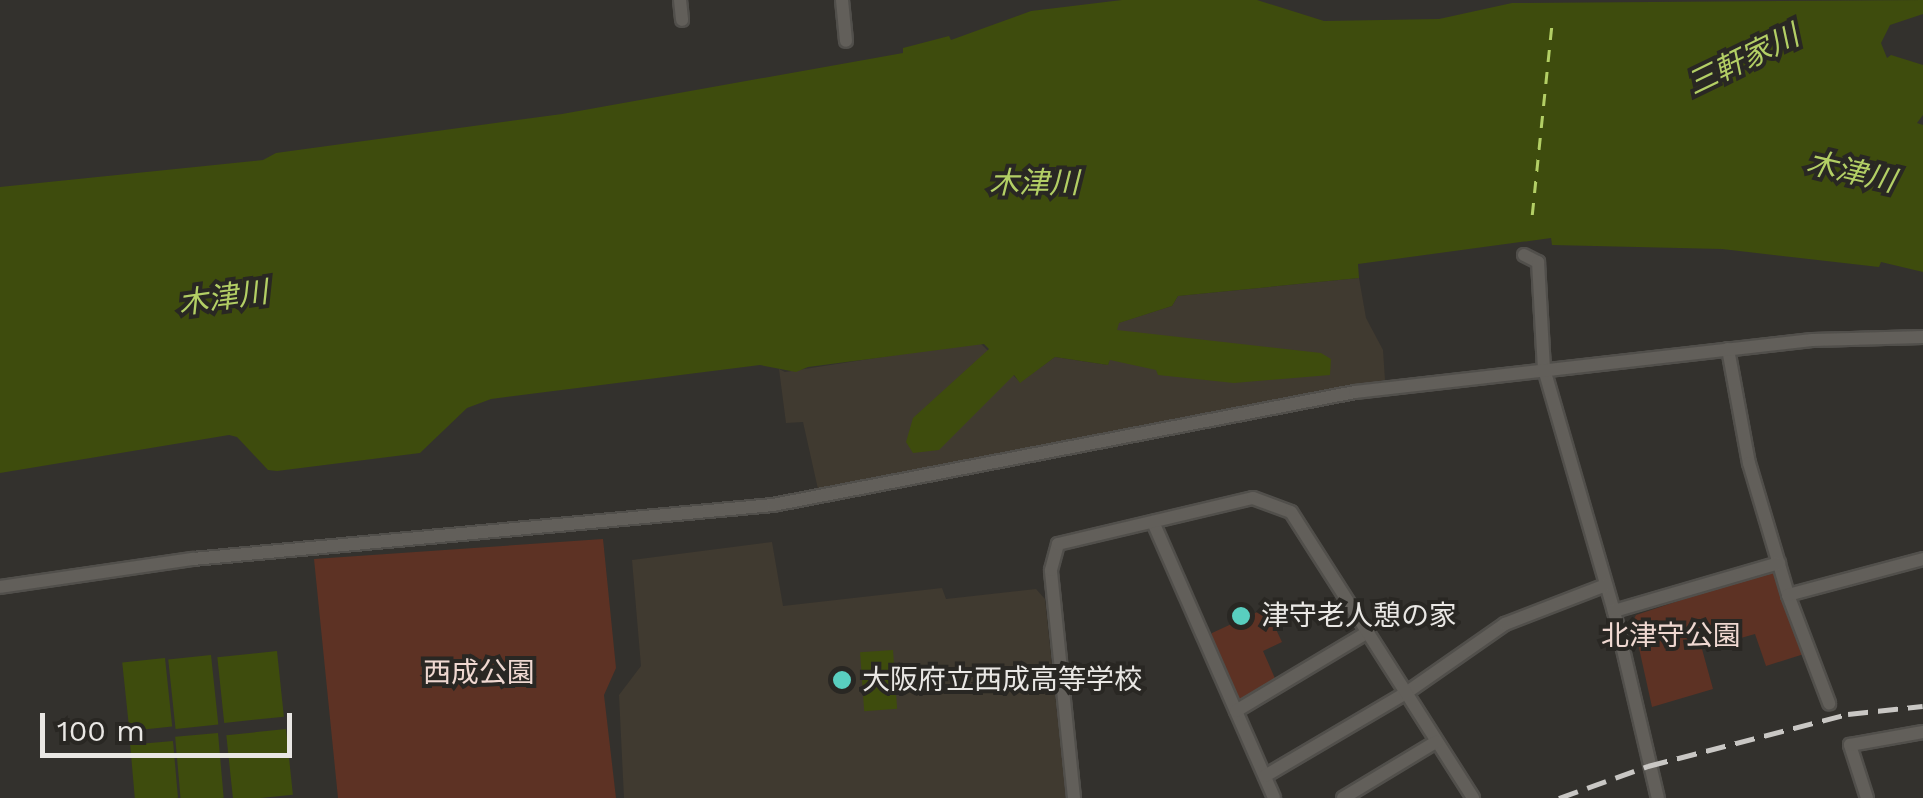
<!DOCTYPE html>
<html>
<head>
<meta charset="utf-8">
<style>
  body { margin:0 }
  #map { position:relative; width:1923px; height:798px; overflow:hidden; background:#33312d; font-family:"Work Sans","Noto Sans JP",sans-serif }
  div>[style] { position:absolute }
  .built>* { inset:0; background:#403a30 }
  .green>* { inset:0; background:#5d3224 }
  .water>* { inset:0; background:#3e4c0d; transform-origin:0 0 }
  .ferry>* { height:2.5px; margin-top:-1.25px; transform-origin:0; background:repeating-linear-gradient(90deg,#b3cf65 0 12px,transparent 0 22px) }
  .roads { filter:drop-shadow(2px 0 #514f4b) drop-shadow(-2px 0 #514f4b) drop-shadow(0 2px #514f4b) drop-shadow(0 -2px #514f4b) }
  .street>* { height:12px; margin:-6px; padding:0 6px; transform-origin:6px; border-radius:6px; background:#625f5a }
  .rail>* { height:5px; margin-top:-2.5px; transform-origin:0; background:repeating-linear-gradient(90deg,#c9c7c4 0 20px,transparent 0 30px) }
  .dots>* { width:28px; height:28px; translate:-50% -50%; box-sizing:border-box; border:5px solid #292723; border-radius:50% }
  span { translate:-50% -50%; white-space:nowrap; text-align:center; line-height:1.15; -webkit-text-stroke:8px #292723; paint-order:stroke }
  .poi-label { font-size:28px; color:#e9e7e4 }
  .left { translate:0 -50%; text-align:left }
  .park-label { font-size:28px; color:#efd8d1 }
  .water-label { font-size:30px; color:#b3cf65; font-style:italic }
  .scale { position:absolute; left:40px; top:713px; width:252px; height:45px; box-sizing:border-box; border:5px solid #e9e7e4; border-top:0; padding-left:12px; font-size:30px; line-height:35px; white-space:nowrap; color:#e9e7e4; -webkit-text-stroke:8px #292723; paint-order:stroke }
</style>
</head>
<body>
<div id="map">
  <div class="built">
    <i style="clip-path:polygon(1359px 278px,1366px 318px,1383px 350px,1385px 380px,818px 489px,803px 422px,786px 423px,779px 369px,785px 372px,979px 342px,1020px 382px,1055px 357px,1108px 365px,1118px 323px,1172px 306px,1178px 296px)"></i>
    <i style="clip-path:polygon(772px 542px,783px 606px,942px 588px,946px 599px,1036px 589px,1045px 599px,1066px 798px,624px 798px,619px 695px,641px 666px,632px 560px)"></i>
  </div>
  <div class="green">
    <i style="clip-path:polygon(603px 539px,616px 668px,604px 695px,616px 798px,338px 798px,314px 559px)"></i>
    <i style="clip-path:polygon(1774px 569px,1804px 654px,1766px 666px,1755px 634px,1702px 649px,1713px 689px,1652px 707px,1633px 621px,1636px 615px)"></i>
    <i style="clip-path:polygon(1266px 608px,1282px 642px,1263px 651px,1277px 683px,1238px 705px,1209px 640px,1212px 633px)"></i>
  </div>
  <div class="water">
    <i style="clip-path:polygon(1122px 0,1257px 0,1324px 21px,1439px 19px,1512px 3px,1923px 0,1923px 14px,1890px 25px,1881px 43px,1887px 58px,1891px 55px,1923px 65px,1923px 115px,1917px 123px,1923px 125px,1923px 272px,1881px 262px,1879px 267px,1722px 249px,1552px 245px,1551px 238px,1358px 264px,1359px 278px,1178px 296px,1172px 306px,1119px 323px,1117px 330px,1321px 353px,1331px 359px,1330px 375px,1234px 383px,1158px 375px,1156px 370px,1110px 360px,1108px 365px,1055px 357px,1020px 383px,1014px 375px,939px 450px,913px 453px,906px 442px,913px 418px,989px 349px,984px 344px,808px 367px,796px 372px,760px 365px,491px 399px,467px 408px,420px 453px,277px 471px,268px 470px,237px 437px,229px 435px,0 473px,0 187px,263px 160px,276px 153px,562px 114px,903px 53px,903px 48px,949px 36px,951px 40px,1031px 11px)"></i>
    <i style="left:893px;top:650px;width:59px;height:33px;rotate:86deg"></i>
    <i style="left:277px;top:651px;width:66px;height:60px;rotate:84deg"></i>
    <i style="left:211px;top:655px;width:70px;height:43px;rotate:84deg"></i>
    <i style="left:165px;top:658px;width:69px;height:43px;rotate:84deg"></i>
    <i style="left:286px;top:729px;width:66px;height:60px;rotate:84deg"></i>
    <i style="left:218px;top:733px;width:65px;height:43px;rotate:85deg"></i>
    <i style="left:173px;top:741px;width:57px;height:43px;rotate:85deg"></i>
  </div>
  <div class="ferry">
    <i style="left:1532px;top:215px;width:195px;rotate:-84.1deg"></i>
  </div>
  <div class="roads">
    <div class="street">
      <i style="left:680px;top:0;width:20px;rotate:84deg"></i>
      <i style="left:842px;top:0;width:41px;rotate:84.4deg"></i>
      <i style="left:1524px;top:255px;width:16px;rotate:27deg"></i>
      <i style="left:1538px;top:262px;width:107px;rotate:86.8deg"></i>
      <i style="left:1544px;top:369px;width:252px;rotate:73.9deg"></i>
      <i style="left:1614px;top:611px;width:192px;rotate:76.8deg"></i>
      <i style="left:1728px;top:349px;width:116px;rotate:79.6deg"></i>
      <i style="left:1749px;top:463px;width:138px;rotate:73.5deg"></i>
      <i style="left:1788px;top:595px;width:116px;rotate:69.2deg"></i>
      <i style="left:1153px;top:522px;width:301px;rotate:66.3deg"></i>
      <i style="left:0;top:587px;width:195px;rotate:-8.3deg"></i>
      <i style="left:193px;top:559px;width:583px;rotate:-5.32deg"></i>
      <i style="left:773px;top:505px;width:593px;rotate:-10.99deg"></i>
      <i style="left:1355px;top:392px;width:460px;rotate:-6.5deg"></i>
      <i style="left:1812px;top:340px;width:111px;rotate:-1.5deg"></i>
      <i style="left:1788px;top:595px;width:140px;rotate:-14.9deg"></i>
      <i style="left:1614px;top:611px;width:172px;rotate:-16.2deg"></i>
      <i style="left:1236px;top:711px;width:154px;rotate:-30.9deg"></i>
      <i style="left:1265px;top:776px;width:164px;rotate:-30.5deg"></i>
      <i style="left:1406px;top:693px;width:121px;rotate:-34.9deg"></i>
      <i style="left:1505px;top:624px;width:108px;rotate:-21.1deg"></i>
      <i style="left:1074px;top:798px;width:229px;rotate:-95.8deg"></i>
      <i style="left:1051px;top:570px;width:27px;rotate:-75deg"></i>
      <i style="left:1058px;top:544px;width:200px;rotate:-13.3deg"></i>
      <i style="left:1253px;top:498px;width:40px;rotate:20.2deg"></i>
      <i style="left:1291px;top:512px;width:339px;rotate:57.5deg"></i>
      <i style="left:1343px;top:798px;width:109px;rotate:-31.1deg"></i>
      <i style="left:1867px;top:798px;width:56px;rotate:-107.8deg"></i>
      <i style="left:1850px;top:745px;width:74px;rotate:-10.1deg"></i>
    </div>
  </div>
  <div class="rail">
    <i style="left:1559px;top:798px;width:95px;rotate:-19.8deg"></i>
    <i style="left:1648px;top:766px;width:207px;rotate:-14.6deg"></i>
    <i style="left:1848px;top:714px;width:75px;rotate:-6.1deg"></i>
  </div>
  <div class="dots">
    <i style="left:1241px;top:616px;background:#59cebf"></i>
    <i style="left:842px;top:680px;background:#59cebf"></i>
  </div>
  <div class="poi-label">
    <span class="left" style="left:1261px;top:616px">津守老人憩の家</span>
    <span class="left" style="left:862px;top:680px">大阪府立西成高等学校</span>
  </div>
  <div class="park-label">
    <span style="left:1671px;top:636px">北津守公園</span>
    <span style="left:479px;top:673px">西成公園</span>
  </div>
  <div class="water-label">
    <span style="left:1743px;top:60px;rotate:-26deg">三軒家川</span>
    <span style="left:1851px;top:172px;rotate:13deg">木津川</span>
    <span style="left:1034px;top:183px">木津川</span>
    <span style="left:223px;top:298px;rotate:-8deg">木津川</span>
  </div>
  <div class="scale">100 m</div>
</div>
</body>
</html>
